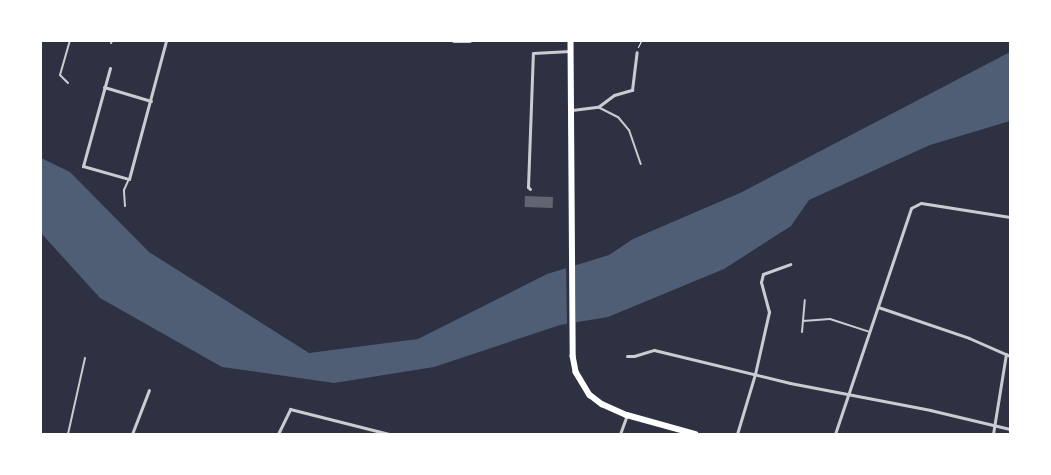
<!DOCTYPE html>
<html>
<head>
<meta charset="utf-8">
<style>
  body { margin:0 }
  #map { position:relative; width:1051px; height:475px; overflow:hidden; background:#2d3142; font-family:"PT Sans Narrow",sans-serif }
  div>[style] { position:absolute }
  .water>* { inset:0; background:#4f5d75 }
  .pier>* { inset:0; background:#2d3142; transform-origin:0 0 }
  .building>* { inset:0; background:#626471; transform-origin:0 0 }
  .path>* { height:1px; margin:-0.5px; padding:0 0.5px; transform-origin:0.5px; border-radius:0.5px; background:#fff }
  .service>* { height:2px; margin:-1px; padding:0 1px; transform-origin:1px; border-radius:1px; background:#caccd0 }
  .minor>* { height:3px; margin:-1.5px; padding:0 1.5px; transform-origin:1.5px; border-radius:1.5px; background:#caccd0 }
  .tertiary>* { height:4.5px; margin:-2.25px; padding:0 2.25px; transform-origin:2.25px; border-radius:2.25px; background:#caccd0 }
  .trunk>* { height:5.5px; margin:-2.75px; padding:0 2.75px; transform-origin:2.75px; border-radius:2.75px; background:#fff }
  span { translate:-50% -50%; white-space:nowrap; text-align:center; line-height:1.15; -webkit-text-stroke:5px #fff; paint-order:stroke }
  .frame { position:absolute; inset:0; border:42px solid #fff; pointer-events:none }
</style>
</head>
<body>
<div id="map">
  <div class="water">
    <i style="clip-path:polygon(1010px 52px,1010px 121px,930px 145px,809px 200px,791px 226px,724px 269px,608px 317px,560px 325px,434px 367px,334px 383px,222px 367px,100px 298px,41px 233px,41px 158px,70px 172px,149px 252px,309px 353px,418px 339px,547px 274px,609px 255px,633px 239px,740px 193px)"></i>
  </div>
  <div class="pier">
    <i style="left:575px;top:263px;width:62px;height:9px;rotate:89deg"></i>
  </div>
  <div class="building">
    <i style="left:525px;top:196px;width:28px;height:11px;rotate:2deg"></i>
  </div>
  <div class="path">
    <i style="left:638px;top:47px;width:7px;rotate:-63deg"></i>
  </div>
  <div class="service">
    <i style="left:111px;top:43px;width:2px;rotate:-63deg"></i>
    <i style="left:68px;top:83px;width:11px;rotate:-135deg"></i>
    <i style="left:60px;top:75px;width:35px;rotate:-74deg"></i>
    <i style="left:598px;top:107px;width:22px;rotate:27deg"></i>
    <i style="left:618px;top:117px;width:17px;rotate:50deg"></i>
    <i style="left:629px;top:130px;width:36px;rotate:71deg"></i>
    <i style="left:125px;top:206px;width:16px;rotate:-94deg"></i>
    <i style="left:124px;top:190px;width:12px;rotate:-66deg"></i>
    <i style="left:803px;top:321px;width:27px;rotate:-4deg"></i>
    <i style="left:830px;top:319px;width:40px;rotate:18deg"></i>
    <i style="left:802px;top:332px;width:32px;rotate:-85deg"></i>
    <i style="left:68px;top:434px;width:78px;rotate:-77.4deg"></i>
  </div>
  <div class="minor">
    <i style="left:110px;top:68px;width:102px;rotate:105.4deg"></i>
    <i style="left:83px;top:166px;width:48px;rotate:15.8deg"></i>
    <i style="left:129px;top:179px;width:143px;rotate:-75deg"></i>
    <i style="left:104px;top:87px;width:49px;rotate:16.6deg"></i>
    <i style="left:572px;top:110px;width:26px;rotate:-7deg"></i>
    <i style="left:598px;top:107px;width:20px;rotate:-37deg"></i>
    <i style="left:614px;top:95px;width:19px;rotate:-16deg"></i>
    <i style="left:632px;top:90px;width:38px;rotate:-83deg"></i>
    <i style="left:530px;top:189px;width:3px;rotate:-135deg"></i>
    <i style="left:528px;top:187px;width:134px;rotate:-87.9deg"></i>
    <i style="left:533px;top:53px;width:37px;rotate:-3deg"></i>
    <i style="left:878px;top:307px;width:96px;rotate:18.8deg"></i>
    <i style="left:969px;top:338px;width:45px;rotate:23.7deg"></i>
    <i style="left:627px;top:356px;width:7px"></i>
    <i style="left:634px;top:356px;width:21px;rotate:-17deg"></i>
    <i style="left:654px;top:350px;width:140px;rotate:13.6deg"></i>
    <i style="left:790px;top:383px;width:143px;rotate:10.9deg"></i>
    <i style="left:930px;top:410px;width:82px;rotate:13.4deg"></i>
    <i style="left:132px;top:434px;width:47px;rotate:-68.9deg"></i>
    <i style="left:278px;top:434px;width:28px;rotate:-64deg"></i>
    <i style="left:290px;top:409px;width:102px;rotate:14.2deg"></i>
    <i style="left:620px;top:434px;width:20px;rotate:-70deg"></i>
    <i style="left:737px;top:434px;width:63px;rotate:-73.3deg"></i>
    <i style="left:755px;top:374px;width:64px;rotate:-77.3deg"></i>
    <i style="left:769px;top:312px;width:31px;rotate:-105deg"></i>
    <i style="left:761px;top:282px;width:8px;rotate:-76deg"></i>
    <i style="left:763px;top:274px;width:29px;rotate:-20deg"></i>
    <i style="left:835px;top:434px;width:238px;rotate:-71.4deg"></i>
    <i style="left:911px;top:208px;width:11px;rotate:-27deg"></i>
    <i style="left:921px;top:203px;width:90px;rotate:8.9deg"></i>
    <i style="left:993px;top:434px;width:81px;rotate:-80.8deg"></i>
  </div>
  <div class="tertiary">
    <i style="left:454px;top:41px;width:16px"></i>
  </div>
  <div class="trunk">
    <i style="left:571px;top:41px;width:315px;rotate:89.6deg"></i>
    <i style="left:573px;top:356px;width:16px;rotate:79deg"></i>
    <i style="left:576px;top:372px;width:27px;rotate:59deg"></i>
    <i style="left:590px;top:395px;width:15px;rotate:37deg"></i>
    <i style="left:602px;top:404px;width:27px;rotate:24deg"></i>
    <i style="left:627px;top:415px;width:71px;rotate:15.6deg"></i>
  </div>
  <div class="frame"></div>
</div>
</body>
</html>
